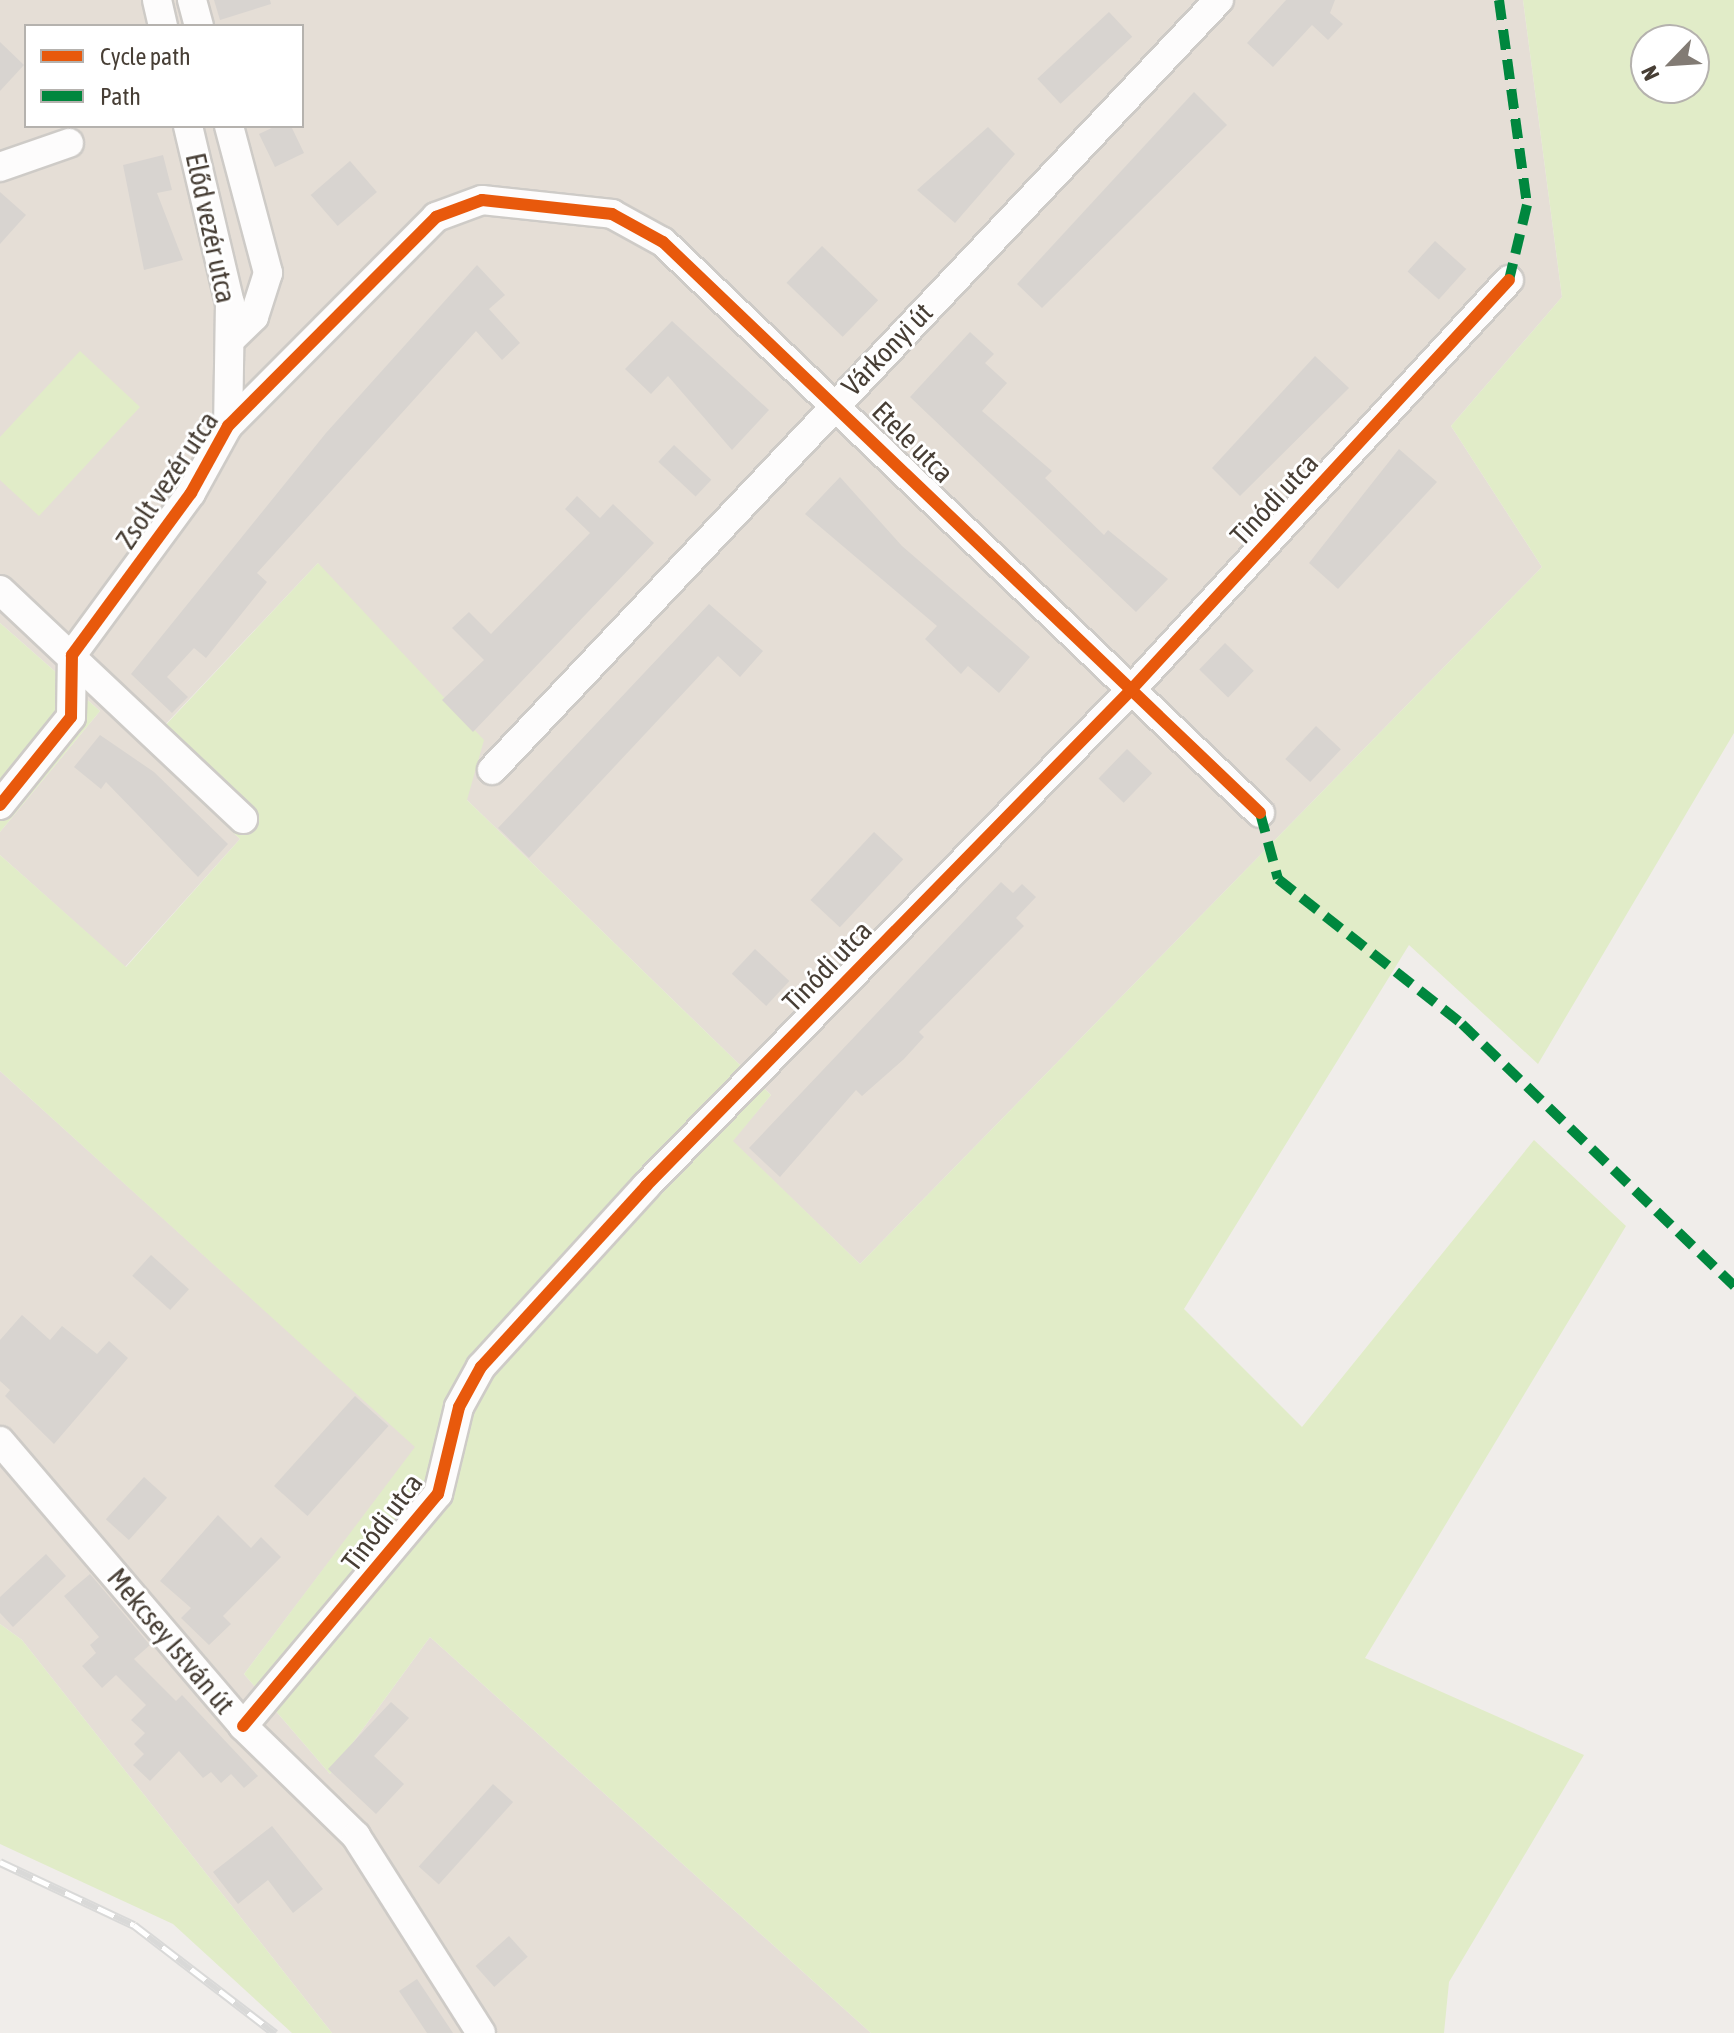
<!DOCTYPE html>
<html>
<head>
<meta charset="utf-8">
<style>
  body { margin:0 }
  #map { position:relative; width:1734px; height:2033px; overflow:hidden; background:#f0edea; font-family:"Asap Condensed",sans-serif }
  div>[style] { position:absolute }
  .residential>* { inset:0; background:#e5ded6 }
  .green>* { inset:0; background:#e1ecc8 }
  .building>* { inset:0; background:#d8d4d0; transform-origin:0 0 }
  .roads { filter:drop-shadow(2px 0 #cecbc7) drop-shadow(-2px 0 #cecbc7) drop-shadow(0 2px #cecbc7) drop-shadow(0 -2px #cecbc7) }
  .minor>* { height:28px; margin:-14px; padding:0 14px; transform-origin:14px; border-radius:14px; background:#fdfcfc }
  .rail>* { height:9px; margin-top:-4.5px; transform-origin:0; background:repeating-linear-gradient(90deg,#fff 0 18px,#d9d9d8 0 36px); box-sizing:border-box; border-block:2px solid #d9d9d8 }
  .quiet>* { height:10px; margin-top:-5px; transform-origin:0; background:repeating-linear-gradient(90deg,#00873e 0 20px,transparent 0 30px) }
  .cycleway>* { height:12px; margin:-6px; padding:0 6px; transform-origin:6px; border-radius:6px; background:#e8590c }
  span { translate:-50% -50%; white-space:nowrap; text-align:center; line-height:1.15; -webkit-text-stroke:6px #fff; paint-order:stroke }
  .street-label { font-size:28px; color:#473e35 }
  .legend { position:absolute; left:24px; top:24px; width:280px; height:104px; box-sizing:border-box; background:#fff; border:2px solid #b5b2ae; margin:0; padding:10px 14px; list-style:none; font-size:24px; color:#473e35 }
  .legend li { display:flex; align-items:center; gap:16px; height:40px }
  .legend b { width:40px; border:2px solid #b5b2ae }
  .north { position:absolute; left:1630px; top:24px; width:80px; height:80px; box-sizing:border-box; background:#fff; border:2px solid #b5b2ae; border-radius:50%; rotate:245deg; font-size:22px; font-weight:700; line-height:32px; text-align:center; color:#473e35 }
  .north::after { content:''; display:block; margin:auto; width:28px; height:36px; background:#827b74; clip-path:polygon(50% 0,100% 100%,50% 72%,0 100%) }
</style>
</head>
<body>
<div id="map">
  <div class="residential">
    <i style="clip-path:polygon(evenodd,0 0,1523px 0,1562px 297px,1451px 426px,1542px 567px,860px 1264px,732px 1141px,771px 1095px,467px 800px,318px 563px,144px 747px,240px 839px,125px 967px,0 855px,0 832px,100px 711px,0 623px,0 0,26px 26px,302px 26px,302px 126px,26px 126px,26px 26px)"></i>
    <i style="clip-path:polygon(0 1071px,416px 1447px,244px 1674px,330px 1774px,430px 1637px,871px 2033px,332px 2033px,22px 1640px,0 1624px)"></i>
  </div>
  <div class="green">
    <i style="clip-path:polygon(evenodd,1523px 0,1734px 0,1734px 733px,1538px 1064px,1409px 945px,1184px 1309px,1302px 1427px,1534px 1140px,1626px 1226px,1365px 1658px,1584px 1755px,1449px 1982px,1444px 2033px,871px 2033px,430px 1637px,330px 1774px,244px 1674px,415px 1447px,0 1071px,0 855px,126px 967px,240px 839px,144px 748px,318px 563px,484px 740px,467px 800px,771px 1095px,733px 1141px,860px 1264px,1542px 567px,1451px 426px,1562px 297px,1523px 0,1646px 40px,1694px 40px,1694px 88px,1646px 88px,1646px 40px)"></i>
    <i style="clip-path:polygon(80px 351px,140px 407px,39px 516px,0 480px,0 437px)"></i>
    <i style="clip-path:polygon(0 623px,100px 711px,0 832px)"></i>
    <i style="clip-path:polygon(0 1624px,22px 1640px,332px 2033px,292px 2033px,173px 1924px,0 1844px)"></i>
  </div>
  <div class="building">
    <i style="clip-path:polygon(214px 0,270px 0,271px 4px,220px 20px)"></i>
    <i style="clip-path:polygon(1286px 0,1335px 0,1330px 13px,1343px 24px,1328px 40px,1312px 25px,1273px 67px,1247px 43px)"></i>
    <i style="left:1109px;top:12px;width:34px;height:98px;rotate:47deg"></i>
    <i style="clip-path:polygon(0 42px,24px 65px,0 91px)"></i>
    <i style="clip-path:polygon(1194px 92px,1227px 125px,1042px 308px,1017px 284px)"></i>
    <i style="clip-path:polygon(276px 126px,291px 126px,304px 153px,275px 167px,259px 134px)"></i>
    <i style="clip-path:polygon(988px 127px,1015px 154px,955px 223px,917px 190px)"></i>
    <i style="clip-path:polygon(163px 155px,172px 190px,157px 193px,183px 260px,144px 270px,123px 165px)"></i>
    <i style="left:350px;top:161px;width:41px;height:52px;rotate:49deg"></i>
    <i style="clip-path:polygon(0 192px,26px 215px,0 244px)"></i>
    <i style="left:1435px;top:241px;width:42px;height:41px;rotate:42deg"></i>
    <i style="left:822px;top:246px;width:78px;height:51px;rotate:44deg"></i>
    <i style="clip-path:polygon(477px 265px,505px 295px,489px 309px,520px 343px,502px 360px,476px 331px,257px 573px,267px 582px,206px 658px,194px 648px,167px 677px,188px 697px,172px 713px,131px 674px,326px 433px)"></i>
    <i style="clip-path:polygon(672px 321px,769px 410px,732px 450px,668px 376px,651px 394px,625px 369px)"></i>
    <i style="clip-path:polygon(970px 332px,994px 354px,985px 363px,1007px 383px,982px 411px,1052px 471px,1045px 478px,1104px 535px,1108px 530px,1168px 579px,1136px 612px,910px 397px)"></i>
    <i style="clip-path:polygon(1315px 356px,1349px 388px,1240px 496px,1212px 468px)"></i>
    <i style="left:674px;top:445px;width:51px;height:23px;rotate:43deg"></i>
    <i style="clip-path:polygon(1399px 449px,1437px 482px,1338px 589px,1309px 563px)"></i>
    <i style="clip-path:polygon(840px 477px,902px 546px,1030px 657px,999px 693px,968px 666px,961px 674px,925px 639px,937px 626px,805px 514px)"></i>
    <i style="clip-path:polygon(577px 496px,600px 518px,613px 504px,654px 543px,473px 732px,442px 700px,484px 660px,452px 628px,469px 612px,491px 634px,590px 533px,565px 509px)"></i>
    <i style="clip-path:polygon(709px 604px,763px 651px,740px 677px,718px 656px,529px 858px,498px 828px)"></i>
    <i style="left:1225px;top:643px;width:40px;height:37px;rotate:44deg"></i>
    <i style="left:1316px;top:726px;width:34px;height:45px;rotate:43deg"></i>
    <i style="clip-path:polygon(100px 735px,154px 772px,228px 844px,198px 877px,106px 782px,101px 789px,74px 767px)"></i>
    <i style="left:1127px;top:749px;width:35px;height:41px;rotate:44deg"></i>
    <i style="left:874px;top:832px;width:40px;height:93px;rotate:43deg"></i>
    <i style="clip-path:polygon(1001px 882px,1013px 893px,1022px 884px,1036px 897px,1016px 918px,1024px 926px,919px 1032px,924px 1037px,904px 1059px,862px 1096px,856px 1090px,780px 1177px,749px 1148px)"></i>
    <i style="left:755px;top:949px;width:47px;height:34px;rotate:43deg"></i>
    <i style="left:151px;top:1255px;width:51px;height:28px;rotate:42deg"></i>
    <i style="clip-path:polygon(22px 1315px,50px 1340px,62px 1326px,97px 1354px,109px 1341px,128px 1358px,54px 1444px,5px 1396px,10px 1390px,0 1381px,0 1340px)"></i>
    <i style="left:355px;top:1396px;width:45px;height:121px;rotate:42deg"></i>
    <i style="left:144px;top:1477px;width:31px;height:57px;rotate:42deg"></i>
    <i style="clip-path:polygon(218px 1515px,251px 1548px,261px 1537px,281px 1557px,223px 1616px,231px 1624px,209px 1645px,181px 1618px,191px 1608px,160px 1581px)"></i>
    <i style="clip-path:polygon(46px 1554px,66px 1576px,13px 1627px,0 1613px,0 1597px)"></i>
    <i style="clip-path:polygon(90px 1574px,150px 1645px,134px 1659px,176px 1701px,182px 1695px,258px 1776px,244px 1788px,231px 1774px,221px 1783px,211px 1772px,203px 1778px,179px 1751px,150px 1781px,133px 1765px,144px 1754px,134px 1744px,145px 1733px,131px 1720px,146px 1705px,116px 1675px,102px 1688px,82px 1666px,96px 1653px,90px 1645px,99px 1637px,64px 1596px)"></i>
    <i style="clip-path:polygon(391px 1702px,409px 1718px,374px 1756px,404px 1784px,376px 1814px,328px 1769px)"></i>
    <i style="left:493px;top:1784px;width:27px;height:111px;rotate:42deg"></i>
    <i style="clip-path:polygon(272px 1826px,323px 1889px,293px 1913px,268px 1880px,238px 1904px,213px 1872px)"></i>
    <i style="left:509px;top:1936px;width:28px;height:45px;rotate:48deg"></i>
    <i style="clip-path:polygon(417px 1979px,453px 2033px,427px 2033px,399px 1991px)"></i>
  </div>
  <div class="roads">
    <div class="minor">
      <i style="left:157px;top:0;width:27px;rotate:77deg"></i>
      <i style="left:192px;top:0;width:27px;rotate:75deg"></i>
      <i style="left:188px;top:126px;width:182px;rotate:76.7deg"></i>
      <i style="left:230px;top:303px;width:123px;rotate:90.9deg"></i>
      <i style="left:229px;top:126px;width:152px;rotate:75.1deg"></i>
      <i style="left:268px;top:273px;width:46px;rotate:107.7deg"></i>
      <i style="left:254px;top:317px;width:33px;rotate:136deg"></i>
      <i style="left:0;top:167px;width:73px;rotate:-19.2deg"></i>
      <i style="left:0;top:590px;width:334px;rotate:43.3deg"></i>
      <i style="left:492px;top:770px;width:1059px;rotate:-46.65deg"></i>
      <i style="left:0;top:805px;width:113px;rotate:-51.1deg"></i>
      <i style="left:71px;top:717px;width:62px;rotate:-89.1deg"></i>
      <i style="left:72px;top:655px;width:201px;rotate:-53.7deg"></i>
      <i style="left:191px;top:493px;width:77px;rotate:-61.1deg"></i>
      <i style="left:228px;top:426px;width:295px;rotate:-45.1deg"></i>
      <i style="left:436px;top:217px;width:49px;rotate:-20.3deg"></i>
      <i style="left:482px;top:200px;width:131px;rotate:6.1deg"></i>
      <i style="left:612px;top:214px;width:58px;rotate:28.8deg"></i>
      <i style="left:663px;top:242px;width:826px;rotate:43.72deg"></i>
      <i style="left:0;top:1441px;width:375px;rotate:49.5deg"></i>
      <i style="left:243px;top:1726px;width:158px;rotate:44.2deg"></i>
      <i style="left:356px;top:1836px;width:233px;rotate:57.6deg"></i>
      <i style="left:243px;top:1726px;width:303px;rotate:-50deg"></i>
      <i style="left:438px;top:1494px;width:89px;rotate:-76.4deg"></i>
      <i style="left:459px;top:1407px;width:46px;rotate:-61.2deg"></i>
      <i style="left:481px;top:1367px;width:245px;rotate:-47.6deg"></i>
      <i style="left:646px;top:1186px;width:692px;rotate:-45.64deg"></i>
      <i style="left:1130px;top:691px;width:559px;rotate:-47.32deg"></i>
    </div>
  </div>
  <div class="rail">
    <i style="left:0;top:1862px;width:148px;rotate:25.2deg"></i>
    <i style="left:134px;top:1925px;width:178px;rotate:37.5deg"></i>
  </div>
  <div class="quiet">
    <i style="left:1499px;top:0;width:207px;rotate:82.2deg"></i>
    <i style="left:1527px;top:205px;width:77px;rotate:103.5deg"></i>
    <i style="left:1260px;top:813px;width:68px;rotate:74.7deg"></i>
    <i style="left:1278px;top:879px;width:234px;rotate:38.2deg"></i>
    <i style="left:1462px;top:1024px;width:378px;rotate:43.9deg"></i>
  </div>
  <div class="cycleway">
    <i style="left:0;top:805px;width:113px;rotate:-51.1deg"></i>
    <i style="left:71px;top:717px;width:62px;rotate:-89.1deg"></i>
    <i style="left:72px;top:655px;width:201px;rotate:-53.7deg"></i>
    <i style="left:191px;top:493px;width:77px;rotate:-61.1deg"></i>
    <i style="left:228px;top:426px;width:295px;rotate:-45.1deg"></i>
    <i style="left:436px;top:217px;width:49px;rotate:-20.3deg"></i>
    <i style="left:482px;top:200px;width:131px;rotate:6.1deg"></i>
    <i style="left:612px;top:214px;width:58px;rotate:28.8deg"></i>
    <i style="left:663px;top:242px;width:826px;rotate:43.72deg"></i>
    <i style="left:243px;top:1726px;width:303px;rotate:-50deg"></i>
    <i style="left:438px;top:1494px;width:89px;rotate:-76.4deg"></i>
    <i style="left:459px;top:1407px;width:46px;rotate:-61.2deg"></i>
    <i style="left:481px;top:1367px;width:245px;rotate:-47.6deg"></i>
    <i style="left:646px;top:1186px;width:692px;rotate:-45.64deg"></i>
    <i style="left:1130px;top:691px;width:559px;rotate:-47.32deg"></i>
  </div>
  <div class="street-label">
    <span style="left:211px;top:228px;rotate:78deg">Előd vezér utca</span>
    <span style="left:887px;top:349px;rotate:-46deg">Várkonyi út</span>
    <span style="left:913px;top:442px;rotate:45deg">Etele utca</span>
    <span style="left:167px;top:480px;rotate:-56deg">Zsolt vezér utca</span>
    <span style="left:1274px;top:499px;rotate:-47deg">Tinódi utca</span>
    <span style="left:827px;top:966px;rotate:-46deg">Tinódi utca</span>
    <span style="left:382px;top:1522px;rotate:-53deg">Tinódi utca</span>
    <span style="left:171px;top:1641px;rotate:50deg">Mekcsey István út</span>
  </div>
  <ul class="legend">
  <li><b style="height:10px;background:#e8590c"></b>Cycle path</li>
  <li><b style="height:10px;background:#00873e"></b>Path</li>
  </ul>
  <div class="north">N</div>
</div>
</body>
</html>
